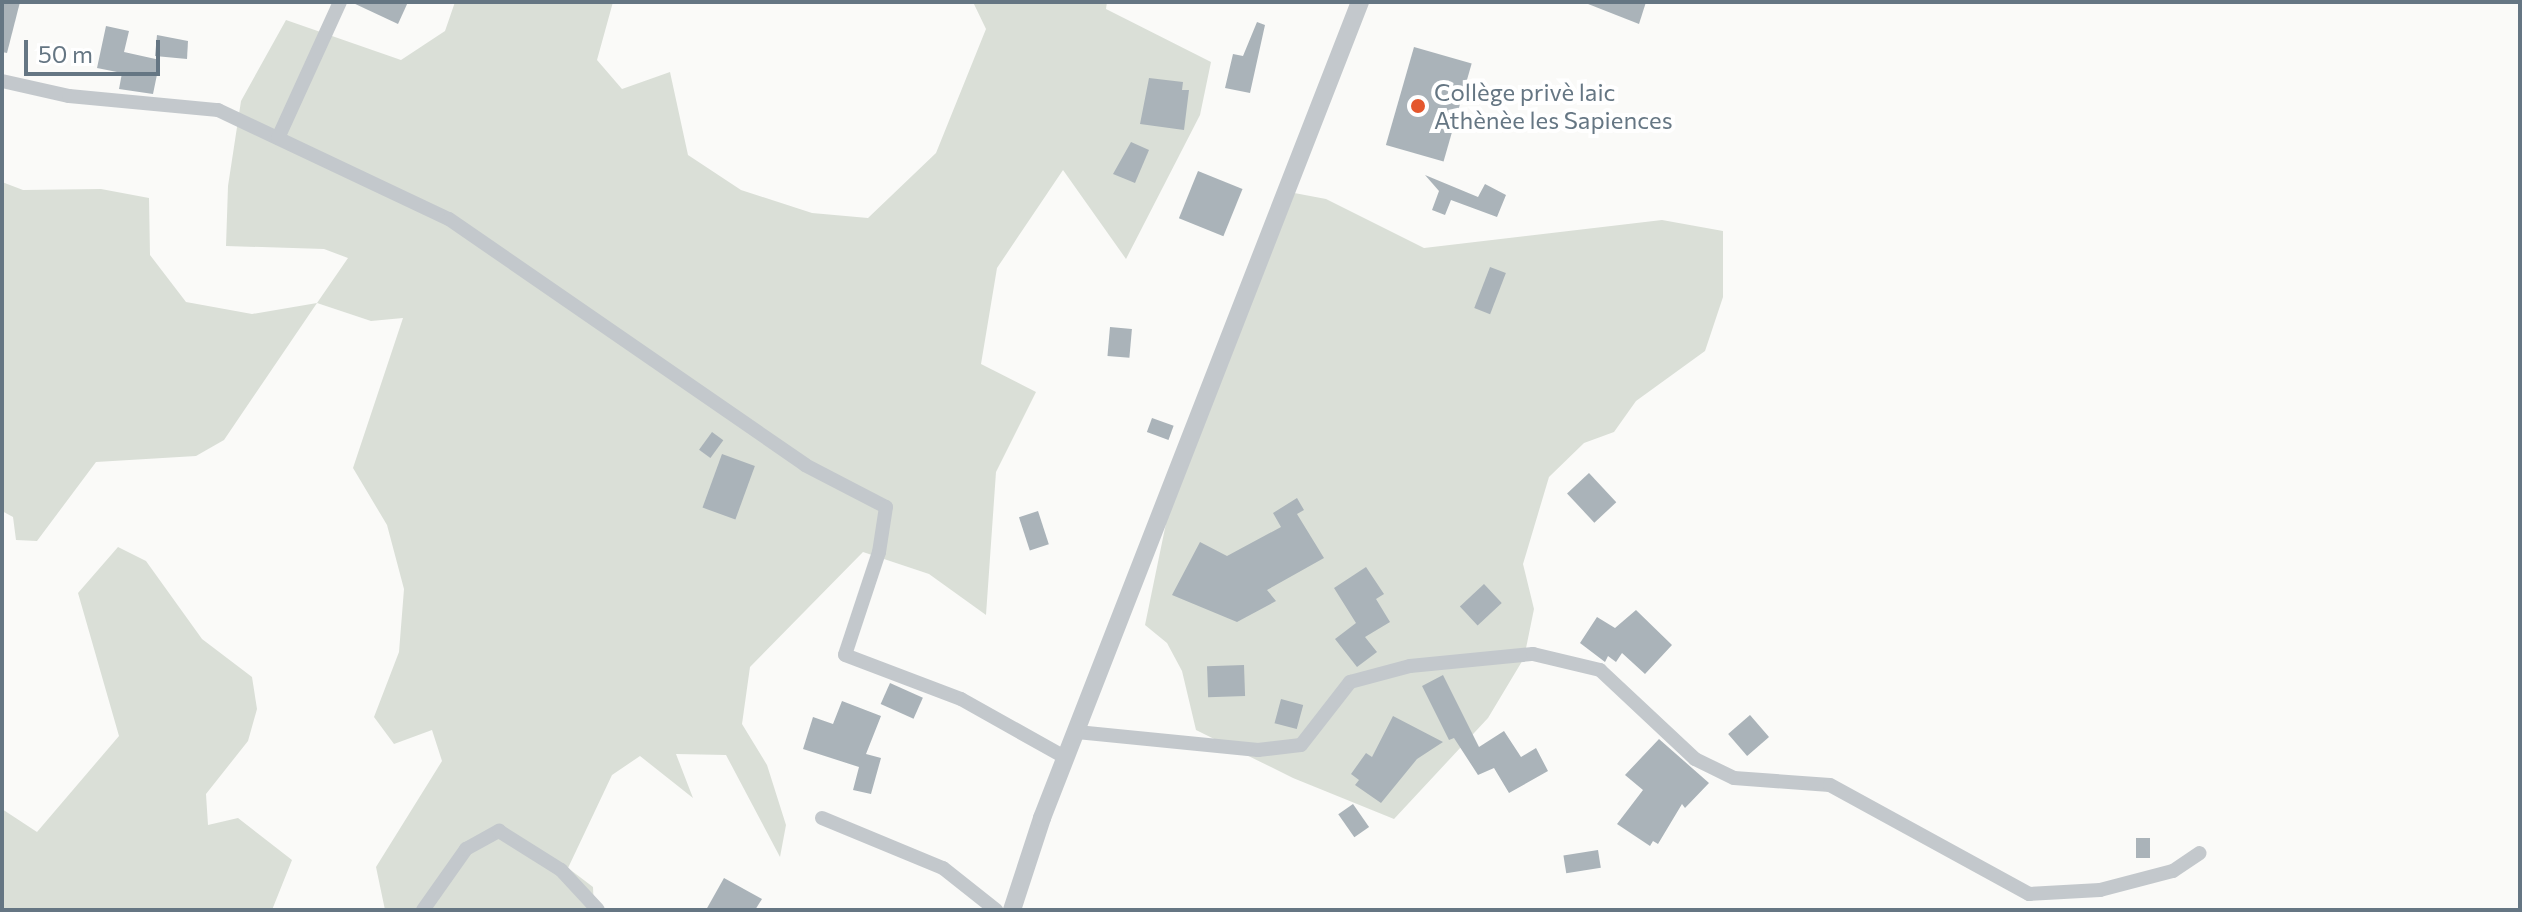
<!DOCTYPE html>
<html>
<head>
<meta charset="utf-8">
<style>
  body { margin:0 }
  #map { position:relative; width:2522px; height:912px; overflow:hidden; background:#fafaf8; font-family:Commissioner,sans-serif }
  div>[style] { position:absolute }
  .green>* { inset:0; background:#dadfd7 }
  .building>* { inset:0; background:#aab3b9; transform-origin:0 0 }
  .minor>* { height:14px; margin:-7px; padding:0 7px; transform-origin:7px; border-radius:7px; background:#c3c8cc }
  .tertiary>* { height:18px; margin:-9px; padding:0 9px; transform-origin:9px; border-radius:9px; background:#c3c8cc }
  .dots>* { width:22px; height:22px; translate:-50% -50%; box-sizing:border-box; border:4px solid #fff; border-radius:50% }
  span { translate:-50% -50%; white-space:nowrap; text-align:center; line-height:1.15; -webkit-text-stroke:8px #fff; paint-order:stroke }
  .poi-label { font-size:24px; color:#657683 }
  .left { translate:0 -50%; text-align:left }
  .frame { position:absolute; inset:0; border:4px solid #657683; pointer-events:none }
  .scale { position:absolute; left:24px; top:40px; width:136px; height:36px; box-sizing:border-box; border:4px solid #657683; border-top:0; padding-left:10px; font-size:24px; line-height:28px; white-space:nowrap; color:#657683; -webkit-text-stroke:6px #fff; paint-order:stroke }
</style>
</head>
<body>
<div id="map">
  <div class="green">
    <i style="clip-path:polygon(455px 2px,613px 2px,597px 60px,622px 89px,670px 72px,688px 155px,741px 190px,812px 213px,868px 218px,936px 153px,986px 29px,973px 2px,1107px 2px,1106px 9px,1211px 62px,1200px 115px,1126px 259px,1063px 170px,997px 268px,981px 364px,1036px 392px,996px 472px,986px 615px,929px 574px,863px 552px,750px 667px,742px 724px,767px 765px,786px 825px,780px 857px,726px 755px,676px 754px,693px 798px,640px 756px,612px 775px,568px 868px,593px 887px,594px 910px,385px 910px,376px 867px,442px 761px,432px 730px,394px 744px,374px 717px,399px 652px,404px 589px,387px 525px,353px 468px,403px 318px,371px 321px,317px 303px,224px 440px,196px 456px,96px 462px,37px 541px,16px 540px,13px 517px,2px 511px,2px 182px,23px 190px,101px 189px,149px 198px,150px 255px,186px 302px,252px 314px,317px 303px,348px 258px,324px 249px,226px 246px,228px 186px,241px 101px,286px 20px,401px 60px,445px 31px)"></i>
    <i style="clip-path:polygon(1289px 192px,1326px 199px,1424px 248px,1662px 220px,1723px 231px,1723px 297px,1705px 351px,1636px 401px,1614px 432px,1584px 443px,1549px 477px,1523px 564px,1534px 609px,1524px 658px,1488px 718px,1394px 819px,1293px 778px,1196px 730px,1182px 671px,1167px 643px,1145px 625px,1171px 499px)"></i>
    <i style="clip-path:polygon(118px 547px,146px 561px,202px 639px,252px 677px,257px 709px,248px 741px,206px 794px,208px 825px,238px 818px,292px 860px,272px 910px,2px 910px,2px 809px,37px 832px,119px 736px,78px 593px)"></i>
  </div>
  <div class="building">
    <i style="clip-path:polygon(2px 2px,20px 2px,7px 53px,2px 52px)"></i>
    <i style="clip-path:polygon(351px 2px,408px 2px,398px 24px)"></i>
    <i style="clip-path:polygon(1583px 2px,1646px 2px,1639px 24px)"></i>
    <i style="clip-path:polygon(1257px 22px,1265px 25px,1250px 93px,1225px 88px,1233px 54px,1243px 56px)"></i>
    <i style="clip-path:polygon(106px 26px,129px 31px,124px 52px,160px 60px,153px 94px,119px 89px,122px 73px,97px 68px)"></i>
    <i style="clip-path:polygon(157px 35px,188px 41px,187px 59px,155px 56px)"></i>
    <i style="left:1414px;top:47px;width:60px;height:102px;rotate:16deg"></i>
    <i style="clip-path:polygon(1149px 78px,1183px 82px,1182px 90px,1189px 90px,1184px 130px,1140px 124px)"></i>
    <i style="clip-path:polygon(1131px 142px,1149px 150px,1135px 183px,1113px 174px)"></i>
    <i style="left:1198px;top:171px;width:48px;height:51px;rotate:22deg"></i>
    <i style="clip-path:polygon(1425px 175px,1478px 197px,1485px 184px,1506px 195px,1497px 217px,1451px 200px,1445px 215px,1432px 210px,1439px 191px)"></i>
    <i style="left:1490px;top:267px;width:17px;height:44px;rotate:21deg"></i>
    <i style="left:1110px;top:327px;width:22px;height:29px;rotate:5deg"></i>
    <i style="left:1152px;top:418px;width:23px;height:15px;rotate:20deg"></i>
    <i style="left:712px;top:432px;width:14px;height:22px;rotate:36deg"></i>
    <i style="left:722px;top:454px;width:35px;height:57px;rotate:20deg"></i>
    <i style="left:1589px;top:473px;width:40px;height:30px;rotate:47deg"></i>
    <i style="clip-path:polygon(1297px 498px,1304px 510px,1297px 514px,1324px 558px,1267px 590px,1276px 601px,1237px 622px,1172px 595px,1200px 542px,1227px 556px,1281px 527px,1273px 513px)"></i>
    <i style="left:1038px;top:511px;width:35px;height:20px;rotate:72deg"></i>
    <i style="clip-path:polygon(1366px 567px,1384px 594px,1376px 599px,1390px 622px,1365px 637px,1377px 652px,1357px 667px,1335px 639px,1356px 623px,1334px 588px)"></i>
    <i style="left:1484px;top:584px;width:26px;height:33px;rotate:47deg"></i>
    <i style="clip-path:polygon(1636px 610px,1672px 645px,1645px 674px,1622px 653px,1616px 662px,1608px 656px,1605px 662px,1580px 643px,1597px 617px,1615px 628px)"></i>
    <i style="left:1244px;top:665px;width:31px;height:37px;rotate:88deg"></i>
    <i style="clip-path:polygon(1443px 675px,1479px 747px,1504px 731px,1521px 757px,1536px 748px,1548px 771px,1509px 793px,1494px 768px,1478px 775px,1454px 738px,1449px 740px,1422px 686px)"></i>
    <i style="left:890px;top:683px;width:36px;height:23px;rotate:24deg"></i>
    <i style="left:1281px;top:699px;width:23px;height:25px;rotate:15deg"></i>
    <i style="clip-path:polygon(842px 701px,881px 716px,866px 754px,881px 758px,871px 794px,853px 790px,859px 767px,803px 749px,813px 717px,833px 724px)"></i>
    <i style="left:1750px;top:715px;width:29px;height:29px;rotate:49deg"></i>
    <i style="clip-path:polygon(1393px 716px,1443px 742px,1417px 759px,1381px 803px,1355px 785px,1359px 780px,1351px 774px,1366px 753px,1372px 757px)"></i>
    <i style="clip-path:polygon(1659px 739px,1709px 783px,1685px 808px,1682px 804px,1658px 844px,1653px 841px,1650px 846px,1617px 824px,1643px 790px,1625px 775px)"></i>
    <i style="left:1353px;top:804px;width:28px;height:18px;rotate:55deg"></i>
    <i style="left:2136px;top:838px;width:14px;height:20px"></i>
    <i style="left:1598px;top:850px;width:18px;height:35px;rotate:81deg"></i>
    <i style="clip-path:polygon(724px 878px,762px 899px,755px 910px,706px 910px)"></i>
  </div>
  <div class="minor">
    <i style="left:2px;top:81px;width:69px;rotate:12.6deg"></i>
    <i style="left:69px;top:96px;width:150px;rotate:5.4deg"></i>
    <i style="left:218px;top:110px;width:255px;rotate:25.3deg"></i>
    <i style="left:449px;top:219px;width:433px;rotate:34.6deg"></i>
    <i style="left:805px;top:465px;width:91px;rotate:27.4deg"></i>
    <i style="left:886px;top:507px;width:46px;rotate:98.8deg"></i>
    <i style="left:879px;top:552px;width:108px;rotate:108.3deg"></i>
    <i style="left:845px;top:655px;width:124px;rotate:20.8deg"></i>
    <i style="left:961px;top:699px;width:120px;rotate:29.3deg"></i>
    <i style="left:278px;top:138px;width:149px;rotate:-65.5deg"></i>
    <i style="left:1077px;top:732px;width:182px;rotate:5.7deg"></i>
    <i style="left:1258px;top:750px;width:43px;rotate:-6.6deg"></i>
    <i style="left:1301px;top:745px;width:80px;rotate:-52.1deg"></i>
    <i style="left:1350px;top:682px;width:62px;rotate:-14.9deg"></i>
    <i style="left:1410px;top:666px;width:124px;rotate:-5.6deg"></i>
    <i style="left:1533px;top:654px;width:69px;rotate:13.4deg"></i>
    <i style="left:1600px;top:670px;width:130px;rotate:43.1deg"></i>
    <i style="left:1695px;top:759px;width:43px;rotate:26deg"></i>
    <i style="left:1734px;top:778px;width:96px;rotate:4.2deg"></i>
    <i style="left:1830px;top:785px;width:227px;rotate:28.7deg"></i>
    <i style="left:2029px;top:894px;width:71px;rotate:-3.2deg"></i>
    <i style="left:2100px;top:890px;width:75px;rotate:-14.6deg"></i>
    <i style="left:2173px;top:871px;width:32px;rotate:-34deg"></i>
    <i style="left:822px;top:818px;width:131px;rotate:22.5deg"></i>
    <i style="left:943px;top:868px;width:68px;rotate:38.4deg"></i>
    <i style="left:423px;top:910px;width:75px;rotate:-54.8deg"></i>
    <i style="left:466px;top:849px;width:38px;rotate:-29deg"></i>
    <i style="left:499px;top:831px;width:73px;rotate:32.2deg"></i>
    <i style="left:561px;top:870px;width:54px;rotate:47.2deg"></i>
  </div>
  <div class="tertiary">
    <i style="left:1012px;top:910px;width:97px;rotate:-71.9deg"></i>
    <i style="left:1042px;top:818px;width:876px;rotate:-68.71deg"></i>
  </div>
  <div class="dots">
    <i style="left:1418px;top:106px;background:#e4572e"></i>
  </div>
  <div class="poi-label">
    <span class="left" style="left:1434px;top:106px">Collège privè laic<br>Athènèe les Sapiences</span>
  </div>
  <div class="frame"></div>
  <div class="scale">50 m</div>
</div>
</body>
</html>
